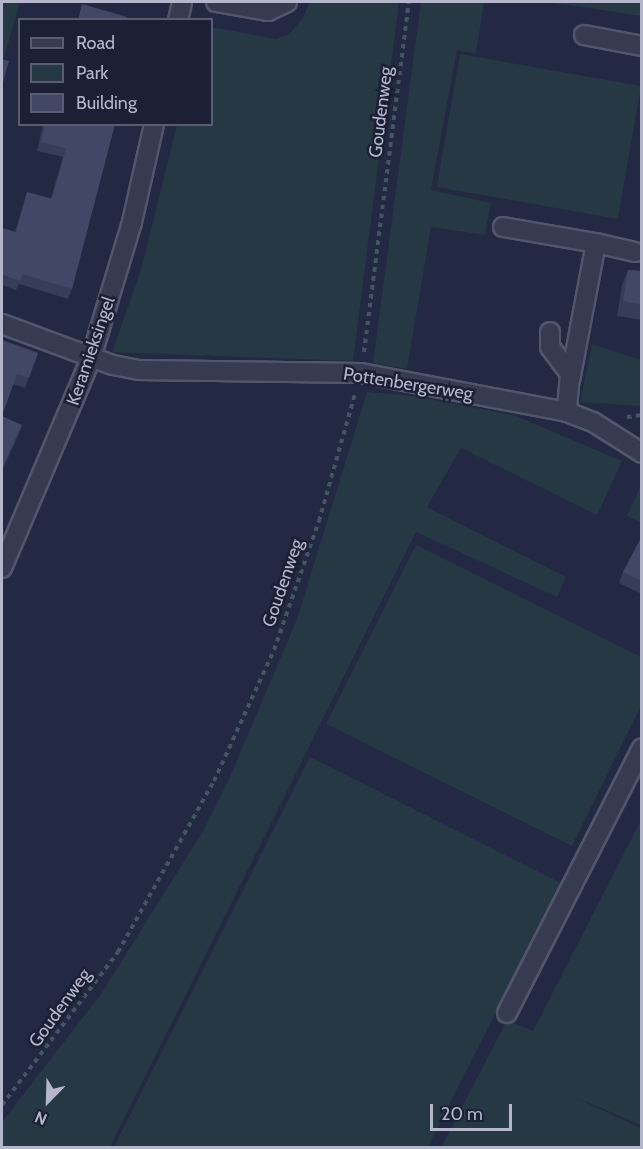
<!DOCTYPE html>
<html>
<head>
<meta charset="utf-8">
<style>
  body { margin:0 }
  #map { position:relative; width:643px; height:1149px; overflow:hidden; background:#232843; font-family:Cabin,sans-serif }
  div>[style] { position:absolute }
  .green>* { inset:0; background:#253844; transform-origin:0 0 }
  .path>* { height:4px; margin-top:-2px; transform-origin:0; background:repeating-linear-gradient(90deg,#435560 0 4.5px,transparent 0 9px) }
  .roads { filter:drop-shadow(2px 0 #52566c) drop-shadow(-2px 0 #52566c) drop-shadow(0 2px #52566c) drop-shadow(0 -2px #52566c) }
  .minor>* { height:18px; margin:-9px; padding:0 9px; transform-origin:9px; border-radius:9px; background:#373b52 }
  .wall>* { inset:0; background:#383d57 }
  .shaded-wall>* { inset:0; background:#2e3247 }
  .building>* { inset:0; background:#414765 }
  span { translate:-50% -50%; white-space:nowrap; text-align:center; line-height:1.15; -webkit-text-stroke:5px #1c2037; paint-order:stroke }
  .street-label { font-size:18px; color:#b4b7cc }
  .frame { position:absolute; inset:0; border:3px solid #b4b7cc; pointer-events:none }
  .legend { position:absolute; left:18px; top:18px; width:195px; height:108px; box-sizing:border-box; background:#1c2037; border:2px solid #595c73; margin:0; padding:8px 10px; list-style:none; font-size:18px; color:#b4b7cc }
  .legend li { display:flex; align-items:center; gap:12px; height:30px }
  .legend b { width:30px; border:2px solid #595c73 }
  .north { position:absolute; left:18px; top:1071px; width:60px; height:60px; -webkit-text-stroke:4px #1c2037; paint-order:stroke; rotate:203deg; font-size:16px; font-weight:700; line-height:24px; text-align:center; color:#b4b7cc }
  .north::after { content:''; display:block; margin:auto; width:21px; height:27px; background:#b4b7cc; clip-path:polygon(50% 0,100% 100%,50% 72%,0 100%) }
  .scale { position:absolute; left:430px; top:1104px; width:82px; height:27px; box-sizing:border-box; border:3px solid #b4b7cc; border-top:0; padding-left:8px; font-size:18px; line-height:21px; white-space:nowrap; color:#b4b7cc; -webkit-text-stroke:4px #1c2037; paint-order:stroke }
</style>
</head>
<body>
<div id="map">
  <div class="green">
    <i style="clip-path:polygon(2px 2px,20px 2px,4px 58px,2px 57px)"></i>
    <i style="clip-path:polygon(310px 2px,399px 2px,353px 361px,112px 352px,141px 270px,177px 125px,212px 124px,212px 27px,276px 39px,289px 34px,302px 19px)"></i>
    <i style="clip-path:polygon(421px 2px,484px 2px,476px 54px,457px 50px,431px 190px,491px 203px,485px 235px,431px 227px,407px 369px,373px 363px)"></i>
    <i style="clip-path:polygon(547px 2px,641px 2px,641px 16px)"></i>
    <i style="left:460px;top:54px;width:184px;height:135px;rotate:10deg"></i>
    <i style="clip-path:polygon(592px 344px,641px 360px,641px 406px,580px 402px)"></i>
    <i style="clip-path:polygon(367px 392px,415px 396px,516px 416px,622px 461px,597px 515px,461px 448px,427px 507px,566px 577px,557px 597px,416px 532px,110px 1147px,2px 1147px,2px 1122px,101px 994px,203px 831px,229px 779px,297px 619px)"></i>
    <i style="clip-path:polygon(641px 485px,641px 523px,627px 516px)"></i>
    <i style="clip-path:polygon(416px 545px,641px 657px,641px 706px,572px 846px,326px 724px)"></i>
    <i style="clip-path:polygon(310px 757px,561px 883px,428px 1147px,114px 1147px)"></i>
    <i style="clip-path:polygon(641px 820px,641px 1125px,570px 1095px,641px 1128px,641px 1147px,441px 1148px,507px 1020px,533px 1031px)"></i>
  </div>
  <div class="path">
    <i style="left:364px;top:352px;width:353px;rotate:-82.7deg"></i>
    <i style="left:627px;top:417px;width:15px;rotate:-8deg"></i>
    <i style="left:2px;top:1105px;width:192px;rotate:-52.8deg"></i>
    <i style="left:118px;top:952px;width:196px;rotate:-60.7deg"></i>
    <i style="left:214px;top:781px;width:144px;rotate:-65.4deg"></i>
    <i style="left:274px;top:650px;width:137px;rotate:-70.8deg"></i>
    <i style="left:319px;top:521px;width:132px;rotate:-74.2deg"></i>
  </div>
  <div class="roads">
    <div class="minor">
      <i style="left:216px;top:2px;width:53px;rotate:9.8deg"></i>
      <i style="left:268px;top:11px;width:21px;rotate:-25deg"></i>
      <i style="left:178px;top:20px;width:18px;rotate:-77deg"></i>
      <i style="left:584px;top:35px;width:59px;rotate:10.7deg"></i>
      <i style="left:503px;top:227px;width:94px;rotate:9.8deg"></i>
      <i style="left:596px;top:243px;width:139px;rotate:100.7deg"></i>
      <i style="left:596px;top:243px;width:40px;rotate:13deg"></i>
      <i style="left:2px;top:324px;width:118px;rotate:20.3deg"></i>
      <i style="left:113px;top:365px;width:25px;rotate:11deg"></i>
      <i style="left:138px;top:370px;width:223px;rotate:0.8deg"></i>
      <i style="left:361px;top:373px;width:210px;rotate:10.7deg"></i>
      <i style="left:567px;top:412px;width:28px;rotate:21deg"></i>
      <i style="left:593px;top:422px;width:58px;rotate:32.3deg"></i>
      <i style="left:550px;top:332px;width:15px;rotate:90deg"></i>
      <i style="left:550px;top:347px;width:34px;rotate:53deg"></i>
      <i style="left:570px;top:374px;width:38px;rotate:95deg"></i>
      <i style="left:2px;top:568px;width:228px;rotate:-67deg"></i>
      <i style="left:91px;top:358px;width:142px;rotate:-73.2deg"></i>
      <i style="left:132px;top:222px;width:100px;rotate:-77.3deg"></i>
      <i style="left:507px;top:1013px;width:297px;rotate:-63deg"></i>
    </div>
  </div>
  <div class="wall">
    <i style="clip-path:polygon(43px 124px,115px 124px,72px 289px,68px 299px,19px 284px,16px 290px,2px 285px,2px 228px,15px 232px,27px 192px,51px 198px,63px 157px,37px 151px)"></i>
    <i style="clip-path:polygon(628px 270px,642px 271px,642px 320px,617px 316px,622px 285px)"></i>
    <i style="clip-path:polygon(2px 340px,38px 353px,25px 388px,13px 384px)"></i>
    <i style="clip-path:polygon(642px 536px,642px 594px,619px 583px,623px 572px)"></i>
  </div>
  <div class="shaded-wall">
    <i style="clip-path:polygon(22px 425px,19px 435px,2px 472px,2px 470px)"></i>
  </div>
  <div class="building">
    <i style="clip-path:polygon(82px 4px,127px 17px,126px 20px,78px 20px)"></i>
    <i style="clip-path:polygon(2px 59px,9px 61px,2px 86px)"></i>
    <i style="clip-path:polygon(45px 124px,115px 124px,72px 289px,22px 274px,20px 281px,2px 274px,2px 228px,16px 232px,27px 192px,52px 199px,66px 148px,41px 142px)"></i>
    <i style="clip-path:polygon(628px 270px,642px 271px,642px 305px,623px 301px)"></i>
    <i style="clip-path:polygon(2px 340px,38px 353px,29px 378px,17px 374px,2px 416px)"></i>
    <i style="clip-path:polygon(2px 416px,22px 425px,2px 470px)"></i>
    <i style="clip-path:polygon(642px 536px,642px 581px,623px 572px)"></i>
  </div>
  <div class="street-label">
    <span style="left:381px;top:112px;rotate:-83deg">Goudenweg</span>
    <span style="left:91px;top:351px;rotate:-71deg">Keramieksingel</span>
    <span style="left:408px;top:384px;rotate:9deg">Pottenbergerweg</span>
    <span style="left:283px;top:583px;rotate:-71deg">Goudenweg</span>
    <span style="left:60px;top:1008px;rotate:-54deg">Goudenweg</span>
  </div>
  <div class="frame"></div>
  <ul class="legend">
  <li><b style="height:8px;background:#373b52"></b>Road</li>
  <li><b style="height:16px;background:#253844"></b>Park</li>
  <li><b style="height:16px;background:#414765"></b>Building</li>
  </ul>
  <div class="north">N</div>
  <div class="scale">20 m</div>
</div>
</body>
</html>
